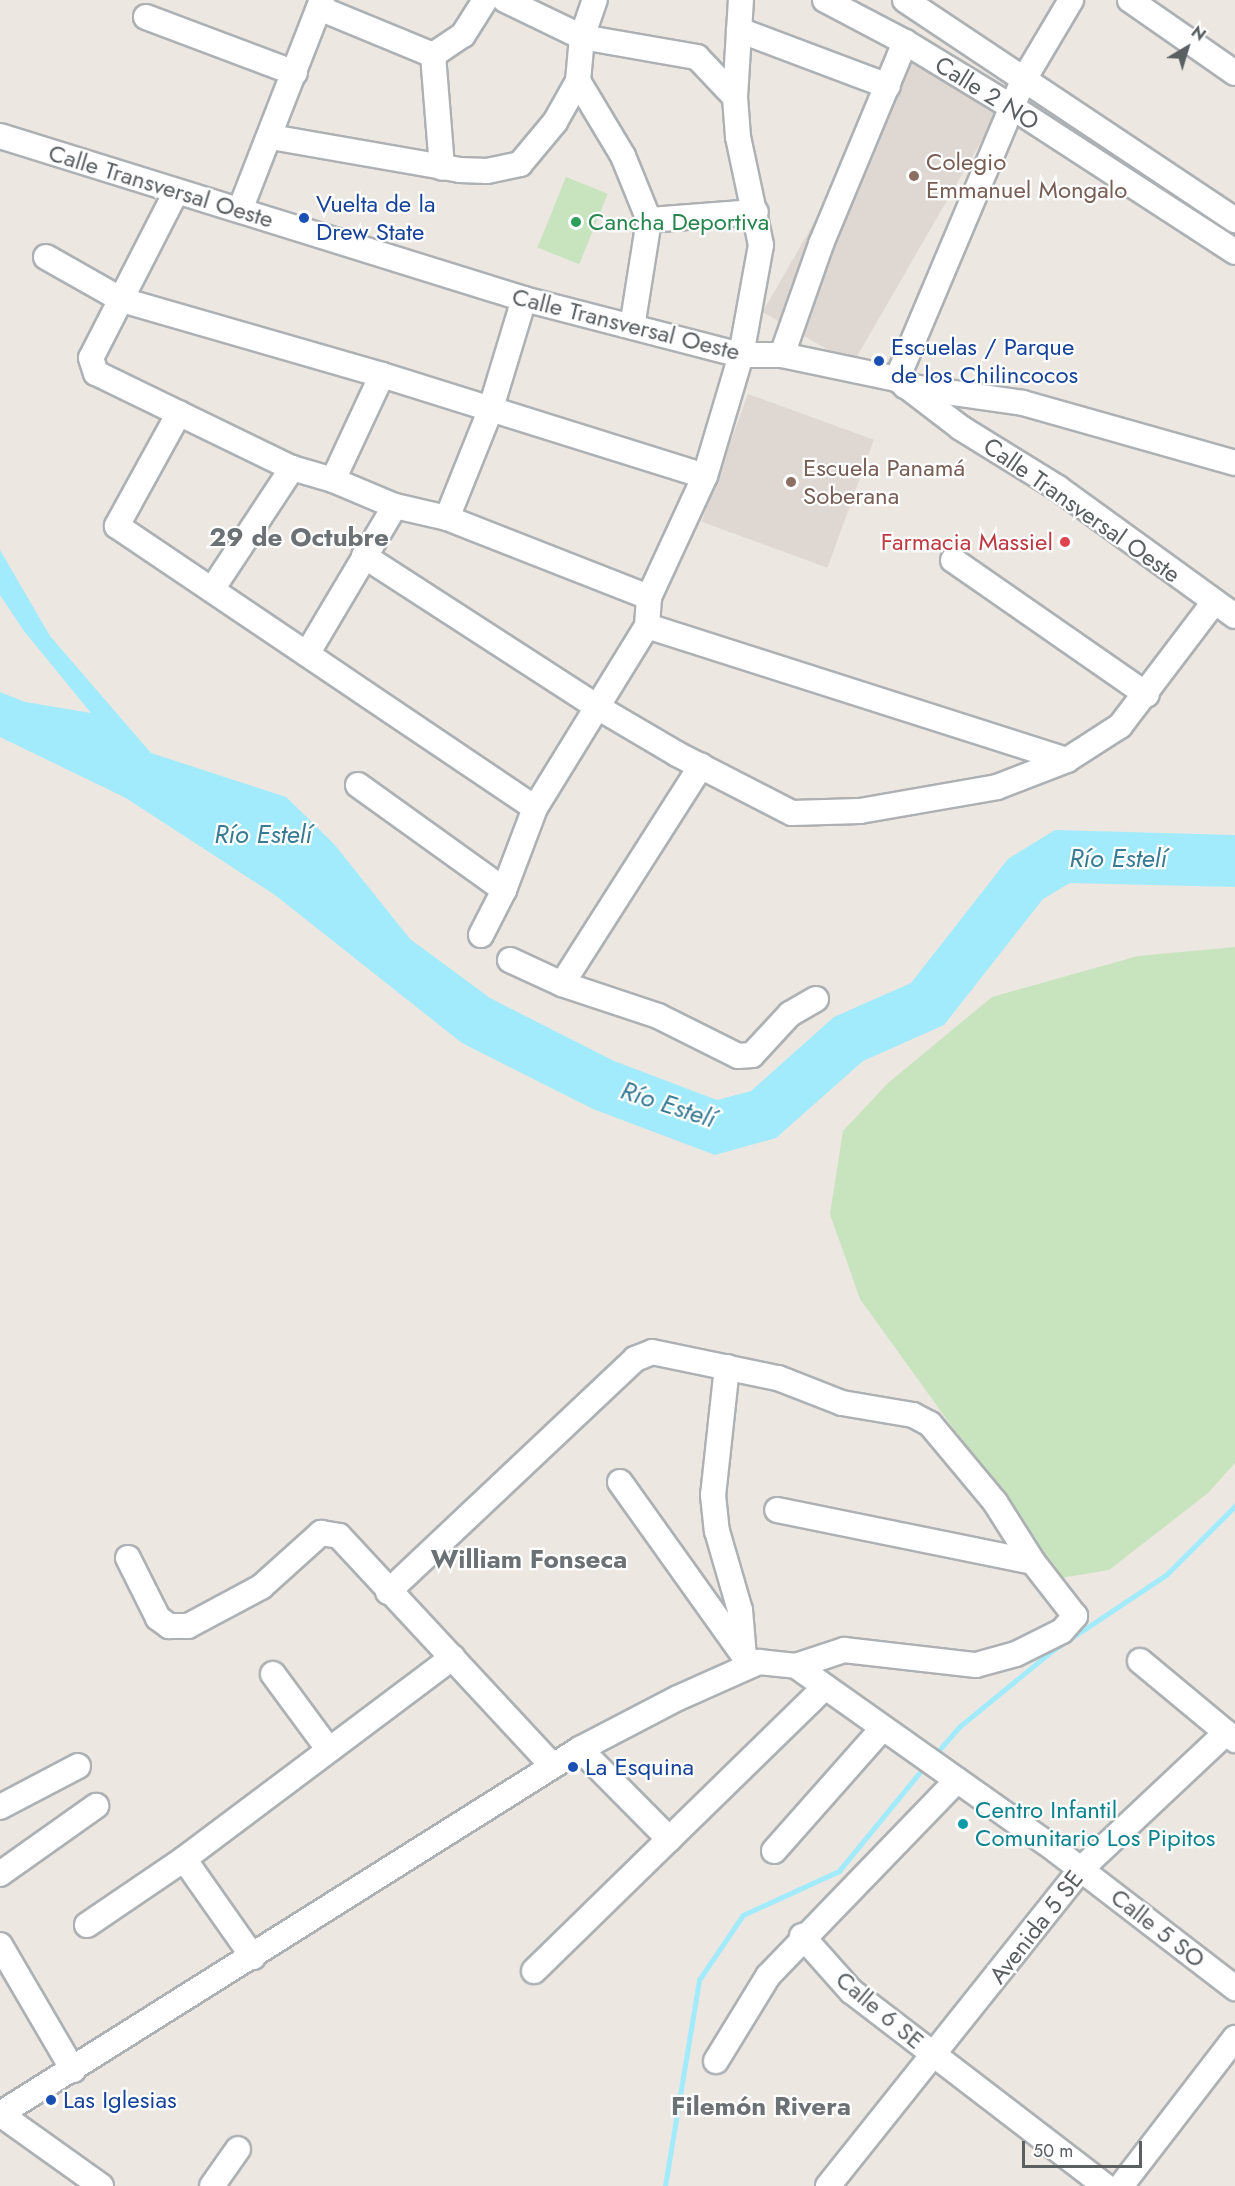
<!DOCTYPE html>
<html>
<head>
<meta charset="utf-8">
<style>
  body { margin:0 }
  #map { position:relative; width:1235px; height:2186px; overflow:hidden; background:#ece7e1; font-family:Jost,sans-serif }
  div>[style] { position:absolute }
  .education>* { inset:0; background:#dfd8d2; transform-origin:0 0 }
  .green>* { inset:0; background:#c7e4be; transform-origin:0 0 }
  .water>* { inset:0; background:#a1ebfc }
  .stream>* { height:4.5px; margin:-2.25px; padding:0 2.25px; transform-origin:2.25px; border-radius:2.25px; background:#a1ebfc }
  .roads { filter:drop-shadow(2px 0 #adb1b4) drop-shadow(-2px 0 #adb1b4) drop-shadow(0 2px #adb1b4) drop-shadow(0 -2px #adb1b4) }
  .minor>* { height:24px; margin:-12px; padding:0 12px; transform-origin:12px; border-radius:12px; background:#fff }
  .dots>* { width:16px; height:16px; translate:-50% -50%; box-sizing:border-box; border:3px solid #fff; border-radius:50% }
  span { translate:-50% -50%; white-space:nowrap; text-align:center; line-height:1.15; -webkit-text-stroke:4.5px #fff; paint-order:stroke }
  .street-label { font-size:24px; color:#5a5f62 }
  .education-label { font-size:24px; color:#785e54 }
  .left { translate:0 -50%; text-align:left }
  .transit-label { font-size:24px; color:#164399 }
  .leisure-label { font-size:24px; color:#27864d }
  .health-label { font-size:24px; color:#be3a42 }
  .right { translate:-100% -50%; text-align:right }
  .culture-label { font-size:24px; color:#0d838f }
  .neighbourhood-label { font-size:26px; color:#6b7174; font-weight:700 }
  .water-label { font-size:26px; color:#387b94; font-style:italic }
  .north { position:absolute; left:1157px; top:18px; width:60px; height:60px; -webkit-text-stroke:4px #fff; paint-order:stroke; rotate:38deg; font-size:16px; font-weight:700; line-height:24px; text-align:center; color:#5a5f62 }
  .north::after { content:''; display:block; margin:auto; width:21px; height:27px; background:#5a5f62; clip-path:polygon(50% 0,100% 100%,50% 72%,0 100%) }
  .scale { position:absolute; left:1022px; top:2141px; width:120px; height:27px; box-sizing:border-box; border:3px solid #5a5f62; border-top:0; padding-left:8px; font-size:18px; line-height:21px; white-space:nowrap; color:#5a5f62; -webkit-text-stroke:4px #fff; paint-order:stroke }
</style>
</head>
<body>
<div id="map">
  <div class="education">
    <i style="left:908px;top:60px;width:104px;height:291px;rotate:30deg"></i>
    <i style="left:748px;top:394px;width:134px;height:136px;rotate:20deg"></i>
  </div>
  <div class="green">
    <i style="left:566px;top:177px;width:45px;height:76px;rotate:22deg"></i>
    <i style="clip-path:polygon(1235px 947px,1235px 1463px,1208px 1493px,1109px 1570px,1061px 1578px,860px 1299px,830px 1214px,843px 1131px,888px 1083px,992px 997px,1138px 956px)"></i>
  </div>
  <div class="water">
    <i style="clip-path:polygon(0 550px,50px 636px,151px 753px,286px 797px,334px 844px,410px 939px,490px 998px,614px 1061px,717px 1100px,751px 1091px,834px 1017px,911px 983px,1008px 859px,1055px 830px,1235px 835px,1235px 887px,1070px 883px,1043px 899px,944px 1025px,863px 1061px,776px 1138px,715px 1155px,593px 1109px,462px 1043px,275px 895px,126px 798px,0 737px,0 692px,25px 702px,91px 713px,24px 631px,0 595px)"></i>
  </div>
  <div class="stream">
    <i style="left:934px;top:1756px;width:38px;rotate:-49deg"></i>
    <i style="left:959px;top:1727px;width:120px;rotate:-39.3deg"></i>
    <i style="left:1052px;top:1651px;width:137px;rotate:-33.7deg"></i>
    <i style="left:1166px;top:1575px;width:98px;rotate:-45deg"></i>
    <i style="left:665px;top:2186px;width:209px;rotate:-80.6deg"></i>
    <i style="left:699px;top:1980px;width:78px;rotate:-55.9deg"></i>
    <i style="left:743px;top:1915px;width:106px;rotate:-24.6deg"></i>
    <i style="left:839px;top:1871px;width:136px;rotate:-50.7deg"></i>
  </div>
  <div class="roads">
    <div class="minor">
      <i style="left:505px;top:0;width:85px;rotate:25.7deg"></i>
      <i style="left:582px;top:37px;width:117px;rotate:9.9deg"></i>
      <i style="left:697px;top:57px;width:55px;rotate:46.5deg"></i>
      <i style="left:825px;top:0;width:90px;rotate:27.7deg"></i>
      <i style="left:905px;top:42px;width:125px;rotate:31.3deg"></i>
      <i style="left:1012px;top:107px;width:266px;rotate:33deg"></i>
      <i style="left:905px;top:0;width:397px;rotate:33.7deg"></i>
      <i style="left:1130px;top:0;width:128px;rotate:34.8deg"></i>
      <i style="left:319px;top:8px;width:123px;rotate:22.4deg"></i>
      <i style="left:433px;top:55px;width:36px;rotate:-34deg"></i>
      <i style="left:463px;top:35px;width:41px;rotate:-57.8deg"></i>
      <i style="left:146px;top:17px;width:159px;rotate:20.6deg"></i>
      <i style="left:739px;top:30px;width:159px;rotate:20.6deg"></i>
      <i style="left:433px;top:55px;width:113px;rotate:85.4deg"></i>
      <i style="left:578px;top:81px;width:87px;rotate:59deg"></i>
      <i style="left:623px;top:156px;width:69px;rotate:67.9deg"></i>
      <i style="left:649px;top:220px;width:108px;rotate:99deg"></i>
      <i style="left:0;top:136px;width:549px;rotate:17.28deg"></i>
      <i style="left:524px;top:299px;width:224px;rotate:14.5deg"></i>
      <i style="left:741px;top:355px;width:41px"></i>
      <i style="left:782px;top:355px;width:117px;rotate:11.8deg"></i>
      <i style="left:897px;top:379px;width:81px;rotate:37.4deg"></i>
      <i style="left:961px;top:428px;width:114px;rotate:31.7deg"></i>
      <i style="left:1058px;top:488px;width:218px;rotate:35.9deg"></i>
      <i style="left:271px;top:137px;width:192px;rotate:9.9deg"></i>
      <i style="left:460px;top:170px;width:27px;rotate:2deg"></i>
      <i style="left:487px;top:171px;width:34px;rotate:-12deg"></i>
      <i style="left:520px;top:164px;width:55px;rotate:-50.2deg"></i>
      <i style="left:555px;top:122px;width:47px;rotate:-60.7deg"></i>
      <i style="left:578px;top:81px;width:44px;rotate:-84.8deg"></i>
      <i style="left:582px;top:37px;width:39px;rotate:-71deg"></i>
      <i style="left:176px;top:192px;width:186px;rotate:117.1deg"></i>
      <i style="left:91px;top:358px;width:16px;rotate:72deg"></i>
      <i style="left:96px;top:373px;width:218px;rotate:25.9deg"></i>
      <i style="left:292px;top:468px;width:43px;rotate:16.3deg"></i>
      <i style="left:333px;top:480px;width:67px;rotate:22.8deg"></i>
      <i style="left:395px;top:506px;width:53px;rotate:13deg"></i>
      <i style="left:447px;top:518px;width:217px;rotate:21.4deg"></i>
      <i style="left:240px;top:210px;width:225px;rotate:-68.7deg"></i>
      <i style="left:649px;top:220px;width:107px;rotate:-4.3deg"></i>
      <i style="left:46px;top:257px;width:87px;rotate:29.5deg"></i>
      <i style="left:122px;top:300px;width:271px;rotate:16.1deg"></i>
      <i style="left:382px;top:375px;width:338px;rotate:17.4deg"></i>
      <i style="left:782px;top:355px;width:118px;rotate:-70.6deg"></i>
      <i style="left:821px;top:244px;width:219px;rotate:-67.4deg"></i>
      <i style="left:897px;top:379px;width:324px;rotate:-67.1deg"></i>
      <i style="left:1023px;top:81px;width:94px;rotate:-59.3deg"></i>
      <i style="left:905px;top:386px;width:119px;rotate:8.2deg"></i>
      <i style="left:1023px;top:403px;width:220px;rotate:15.8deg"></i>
      <i style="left:179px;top:413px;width:129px;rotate:118.8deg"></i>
      <i style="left:117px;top:526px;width:504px;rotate:34.01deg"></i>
      <i style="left:333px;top:480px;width:116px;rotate:-65deg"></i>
      <i style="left:447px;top:518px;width:115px;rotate:-68.1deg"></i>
      <i style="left:490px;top:411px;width:117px;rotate:-73.1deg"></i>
      <i style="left:364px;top:556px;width:280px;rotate:32.9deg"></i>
      <i style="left:599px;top:708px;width:91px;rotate:30.5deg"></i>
      <i style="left:677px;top:754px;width:129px;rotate:27.2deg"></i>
      <i style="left:792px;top:813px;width:68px;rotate:-1.7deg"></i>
      <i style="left:860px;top:811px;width:139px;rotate:-9.9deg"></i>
      <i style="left:997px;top:787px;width:75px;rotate:-21.1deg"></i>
      <i style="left:1067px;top:760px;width:63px;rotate:-32.7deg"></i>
      <i style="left:1120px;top:726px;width:156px;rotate:-52.8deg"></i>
      <i style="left:953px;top:560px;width:236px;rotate:34.8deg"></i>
      <i style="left:213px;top:588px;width:144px;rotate:-56.6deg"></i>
      <i style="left:647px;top:626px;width:441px;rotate:17.7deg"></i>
      <i style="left:307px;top:654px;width:172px;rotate:-59.3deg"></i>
      <i style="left:358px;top:785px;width:180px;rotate:35.7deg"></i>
      <i style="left:481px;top:935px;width:51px;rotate:-62.9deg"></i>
      <i style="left:504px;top:890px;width:88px;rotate:-69.3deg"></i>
      <i style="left:535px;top:808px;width:214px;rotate:-58.4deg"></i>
      <i style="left:647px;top:626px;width:29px;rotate:-86deg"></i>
      <i style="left:649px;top:597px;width:133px;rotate:-65.2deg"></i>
      <i style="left:705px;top:476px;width:126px;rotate:-73.4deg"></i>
      <i style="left:741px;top:355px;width:112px;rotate:-79.7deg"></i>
      <i style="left:761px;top:245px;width:110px;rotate:-102deg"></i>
      <i style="left:738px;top:137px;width:40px;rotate:-94.3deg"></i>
      <i style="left:735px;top:97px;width:97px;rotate:-86.5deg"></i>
      <i style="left:510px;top:960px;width:57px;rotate:24.8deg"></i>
      <i style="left:562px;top:984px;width:101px;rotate:18.4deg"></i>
      <i style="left:658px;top:1016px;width:89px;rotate:26.6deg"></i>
      <i style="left:738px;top:1056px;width:14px;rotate:-4deg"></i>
      <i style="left:752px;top:1055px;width:56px;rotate:-47.2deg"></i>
      <i style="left:790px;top:1014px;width:30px;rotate:-30deg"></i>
      <i style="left:562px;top:984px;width:259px;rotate:-57.5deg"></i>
      <i style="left:727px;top:1367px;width:129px;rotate:96.2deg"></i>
      <i style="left:713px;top:1495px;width:36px;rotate:84deg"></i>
      <i style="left:717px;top:1531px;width:82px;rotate:73.8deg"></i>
      <i style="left:740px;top:1610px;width:58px;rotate:85.1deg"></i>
      <i style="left:620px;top:1482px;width:215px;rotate:54.5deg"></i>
      <i style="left:128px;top:1558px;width:67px;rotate:63.4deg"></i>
      <i style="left:158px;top:1618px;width:14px;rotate:36deg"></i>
      <i style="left:169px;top:1626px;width:19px"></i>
      <i style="left:188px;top:1626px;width:83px;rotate:-28.1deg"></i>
      <i style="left:261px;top:1587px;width:81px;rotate:-42deg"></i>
      <i style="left:321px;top:1533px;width:18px;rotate:9deg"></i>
      <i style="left:339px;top:1536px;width:314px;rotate:47.1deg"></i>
      <i style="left:388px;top:1592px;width:340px;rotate:-43.3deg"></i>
      <i style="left:635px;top:1359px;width:18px;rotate:-22deg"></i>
      <i style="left:652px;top:1352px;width:129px;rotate:11.7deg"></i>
      <i style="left:778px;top:1378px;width:69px;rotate:21.3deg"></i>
      <i style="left:842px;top:1403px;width:72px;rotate:9.6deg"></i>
      <i style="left:913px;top:1415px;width:19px;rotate:28deg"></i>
      <i style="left:930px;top:1424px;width:102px;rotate:50.2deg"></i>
      <i style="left:995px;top:1502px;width:71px;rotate:57.7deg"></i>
      <i style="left:1140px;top:1661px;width:124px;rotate:39.7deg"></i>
      <i style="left:796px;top:1666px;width:320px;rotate:35.3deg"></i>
      <i style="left:1057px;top:1851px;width:225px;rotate:37.6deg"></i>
      <i style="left:273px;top:1674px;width:94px;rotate:53.6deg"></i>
      <i style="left:580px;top:1749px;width:127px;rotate:45.3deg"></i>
      <i style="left:0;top:1807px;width:88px;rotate:-27.7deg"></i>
      <i style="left:774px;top:1851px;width:164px;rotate:-48.5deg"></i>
      <i style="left:184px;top:1859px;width:120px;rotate:54.9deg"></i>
      <i style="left:0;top:1874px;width:118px;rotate:-35.3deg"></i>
      <i style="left:87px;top:1925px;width:117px;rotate:-34.2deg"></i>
      <i style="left:184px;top:1859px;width:336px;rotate:-36.9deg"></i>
      <i style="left:802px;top:1936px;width:74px;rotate:48.3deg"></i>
      <i style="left:851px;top:1991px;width:320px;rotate:37.5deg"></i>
      <i style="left:0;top:1945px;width:145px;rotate:59.7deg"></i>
      <i style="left:534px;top:1971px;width:404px;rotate:-44.3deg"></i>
      <i style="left:716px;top:2061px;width:100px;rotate:-58.5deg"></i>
      <i style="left:768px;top:1976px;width:272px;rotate:-46deg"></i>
      <i style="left:101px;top:2186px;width:124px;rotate:-144.5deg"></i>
      <i style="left:0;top:2114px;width:685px;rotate:-32.18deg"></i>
      <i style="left:580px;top:1749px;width:110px;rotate:-27.5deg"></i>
      <i style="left:678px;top:1698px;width:89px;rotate:-24deg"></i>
      <i style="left:759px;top:1662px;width:37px;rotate:6deg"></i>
      <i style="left:796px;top:1666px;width:51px;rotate:-18.4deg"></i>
      <i style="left:844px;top:1650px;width:133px;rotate:6.5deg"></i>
      <i style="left:976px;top:1665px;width:41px;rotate:-15.4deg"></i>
      <i style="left:1016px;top:1654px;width:51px;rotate:-26.6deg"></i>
      <i style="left:1062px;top:1631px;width:20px;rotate:-49deg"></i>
      <i style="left:1075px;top:1616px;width:68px;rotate:-127.9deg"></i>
      <i style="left:1033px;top:1562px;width:261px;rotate:-168.5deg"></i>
      <i style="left:212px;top:2186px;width:45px;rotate:-54.9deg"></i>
      <i style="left:828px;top:2186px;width:406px;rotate:-51.4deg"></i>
      <i style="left:1081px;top:1869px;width:199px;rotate:-43.2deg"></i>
      <i style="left:1121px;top:2186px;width:187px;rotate:-52.4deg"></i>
    </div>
  </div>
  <div class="dots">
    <i style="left:914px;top:176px;background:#8d6e63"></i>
    <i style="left:304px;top:218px;background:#1a4fb4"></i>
    <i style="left:576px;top:222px;background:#2e9e5b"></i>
    <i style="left:879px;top:361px;background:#1a4fb4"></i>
    <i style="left:791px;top:482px;background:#8d6e63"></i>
    <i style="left:1065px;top:542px;background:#e0444e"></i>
    <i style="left:573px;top:1767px;background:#1a4fb4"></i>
    <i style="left:963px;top:1824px;background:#0f9aa8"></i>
    <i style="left:51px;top:2100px;background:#1a4fb4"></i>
  </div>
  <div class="street-label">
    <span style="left:987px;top:93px;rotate:32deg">Calle 2 NO</span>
    <span style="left:161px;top:186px;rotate:17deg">Calle Transversal Oeste</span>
    <span style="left:626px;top:324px;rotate:14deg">Calle Transversal Oeste</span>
    <span style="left:1082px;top:510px;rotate:35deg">Calle Transversal Oeste</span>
    <span style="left:1036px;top:1927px;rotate:-52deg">Avenida 5 SE</span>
    <span style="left:1158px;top:1928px;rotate:38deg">Calle 5 SO</span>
    <span style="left:880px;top:2010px;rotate:40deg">Calle 6 SE</span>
  </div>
  <div class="education-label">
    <span class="left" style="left:926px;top:176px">Colegio<br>Emmanuel Mongalo</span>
    <span class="left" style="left:803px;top:482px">Escuela Panamá<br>Soberana</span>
  </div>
  <div class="transit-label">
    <span class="left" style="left:316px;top:218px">Vuelta de la<br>Drew State</span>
    <span class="left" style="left:891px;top:361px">Escuelas / Parque<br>de los Chilincocos</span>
    <span class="left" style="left:585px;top:1767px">La Esquina</span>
    <span class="left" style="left:63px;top:2100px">Las Iglesias</span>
  </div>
  <div class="leisure-label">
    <span class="left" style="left:588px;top:222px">Cancha Deportiva</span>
  </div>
  <div class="health-label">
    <span class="right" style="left:1053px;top:542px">Farmacia Massiel</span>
  </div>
  <div class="culture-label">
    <span class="left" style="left:975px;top:1824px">Centro Infantil<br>Comunitario Los Pipitos</span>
  </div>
  <div class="neighbourhood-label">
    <span style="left:299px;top:538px">29 de Octubre</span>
    <span style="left:529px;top:1560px">William Fonseca</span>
    <span style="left:761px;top:2107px">Filemón Rivera</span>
  </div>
  <div class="water-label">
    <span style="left:263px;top:835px">Río Estelí</span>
    <span style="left:1118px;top:859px">Río Estelí</span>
    <span style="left:668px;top:1105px;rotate:18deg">Río Estelí</span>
  </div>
  <div class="north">N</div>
  <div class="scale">50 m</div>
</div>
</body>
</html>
